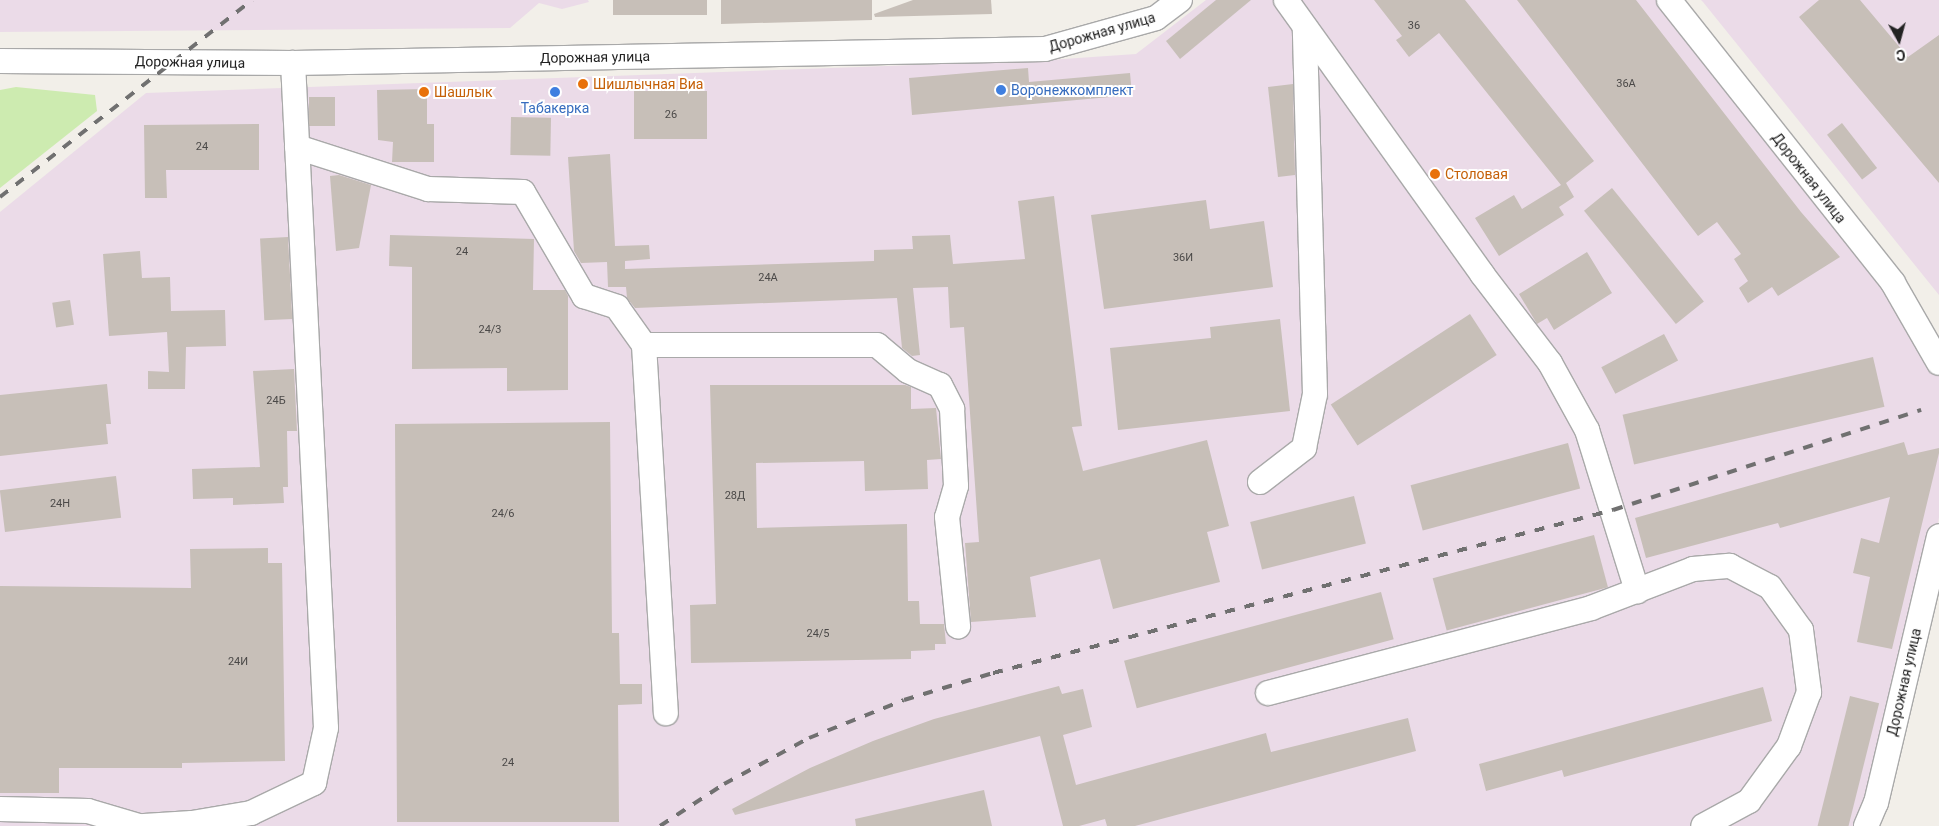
<!DOCTYPE html>
<html>
<head>
<meta charset="utf-8">
<style>
  body { margin:0 }
  #map { position:relative; width:1939px; height:826px; overflow:hidden; background:#f2efe9; font-family:Roboto,sans-serif }
  div>[style] { position:absolute }
  .industrial>* { inset:0; background:#ebdbe8 }
  .grass>* { inset:0; background:#cdebb0 }
  .building>* { inset:0; background:#c7bfb8; transform-origin:0 0 }
  .roads { filter:drop-shadow(1px 0 #a9a9a9) drop-shadow(-1px 0 #a9a9a9) drop-shadow(0 1px #a9a9a9) drop-shadow(0 -1px #a9a9a9) }
  .minor>* { height:24px; margin:-12px; padding:0 12px; transform-origin:12px; border-radius:12px; background:#fff }
  .rail>* { height:4px; margin-top:-2px; transform-origin:0; background:repeating-linear-gradient(90deg,#707070 0 10px,transparent 0 20px) }
  .dots>* { width:14px; height:14px; translate:-50% -50%; box-sizing:border-box; border:2px solid #fff; border-radius:50% }
  span { translate:-50% -50%; white-space:nowrap; text-align:center; line-height:1.15; -webkit-text-stroke:4px #fff; paint-order:stroke }
  .number-label { font-size:11px; color:#4b4948 }
  .number-label span { -webkit-text-stroke-width:0 }
  .street-label { font-size:14px; color:#222 }
  .food-label { font-size:14px; color:#c56008 }
  .left { translate:0 -50%; text-align:left }
  .shop-label { font-size:14px; color:#366cbe }
  .north { position:absolute; left:1874px; top:15px; width:50px; height:50px; -webkit-text-stroke:4px #fff; paint-order:stroke; rotate:173deg; font-size:14px; font-weight:700; line-height:20px; text-align:center; color:#222 }
  .north::after { content:''; display:block; margin:auto; width:18px; height:22px; background:#222; clip-path:polygon(50% 0,100% 100%,50% 72%,0 100%) }
</style>
</head>
<body>
<div id="map">
  <div class="industrial">
    <i style="clip-path:polygon(0 0,588px 0,589px 2px,562px 9px,539px 3px,510px 28px,0 32px)"></i>
    <i style="clip-path:polygon(1206px 0,1663px 0,1939px 342px,1939px 517px,1916px 686px,1874px 826px,0 826px,0 212px,146px 93px,1049px 60px,1136px 54px)"></i>
    <i style="clip-path:polygon(1701px 0,1939px 0,1939px 295px,1703px 2px)"></i>
  </div>
  <div class="grass">
    <i style="clip-path:polygon(16px 87px,95px 95px,97px 111px,0 188px,0 90px)"></i>
  </div>
  <div class="building">
    <i style="left:613px;top:0;width:94px;height:15px"></i>
    <i style="clip-path:polygon(721px 0,872px 0,872px 20px,721px 24px)"></i>
    <i style="clip-path:polygon(913px 0,991px 0,992px 14px,875px 17px,874px 14px)"></i>
    <i style="clip-path:polygon(1216px 0,1251px 0,1180px 59px,1166px 41px)"></i>
    <i style="clip-path:polygon(1374px 0,1465px 0,1594px 161px,1566px 183px,1574px 197px,1559px 207px,1564px 215px,1499px 256px,1475px 218px,1514px 195px,1522px 209px,1561px 185px,1439px 33px,1409px 57px,1396px 40px,1402px 36px)"></i>
    <i style="clip-path:polygon(1517px 0,1636px 0,1801px 212px,1840px 257px,1778px 296px,1772px 287px,1748px 303px,1739px 288px,1748px 281px,1734px 259px,1741px 254px,1717px 222px,1698px 236px)"></i>
    <i style="clip-path:polygon(1819px 0,1860px 0,1908px 57px,1939px 35px,1939px 183px,1799px 17px)"></i>
    <i style="clip-path:polygon(1028px 68px,1029px 82px,1130px 73px,1132px 95px,912px 115px,909px 78px)"></i>
    <i style="clip-path:polygon(1293px 84px,1295px 175px,1278px 177px,1268px 87px)"></i>
    <i style="clip-path:polygon(427px 89px,427px 124px,434px 124px,434px 162px,392px 162px,393px 142px,378px 140px,377px 90px)"></i>
    <i style="left:707px;top:91px;width:48px;height:73px;rotate:90deg"></i>
    <i style="left:309px;top:97px;width:26px;height:29px"></i>
    <i style="left:511px;top:117px;width:40px;height:38px;rotate:1deg"></i>
    <i style="left:1842px;top:123px;width:57px;height:19px;rotate:52deg"></i>
    <i style="clip-path:polygon(259px 124px,259px 170px,166px 170px,167px 198px,145px 198px,144px 125px)"></i>
    <i style="clip-path:polygon(610px 154px,615px 246px,649px 245px,650px 259px,625px 261px,625px 269px,874px 261px,874px 250px,913px 249px,912px 236px,950px 235px,953px 264px,1025px 259px,1018px 201px,1054px 196px,1082px 426px,1072px 427px,1083px 471px,1207px 440px,1229px 526px,1207px 532px,1220px 582px,1113px 609px,1100px 559px,1030px 577px,1036px 617px,971px 622px,965px 543px,979px 542px,964px 327px,950px 328px,948px 287px,913px 288px,920px 355px,912px 356px,902px 348px,897px 298px,635px 308px,627px 298px,626px 287px,608px 287px,607px 262px,581px 263px,574px 251px,568px 157px)"></i>
    <i style="clip-path:polygon(339px 175px,371px 185px,359px 248px,336px 251px,330px 176px)"></i>
    <i style="left:1612px;top:188px;width:146px;height:36px;rotate:51deg"></i>
    <i style="clip-path:polygon(1206px 200px,1210px 229px,1264px 221px,1273px 287px,1104px 309px,1091px 215px)"></i>
    <i style="clip-path:polygon(390px 235px,534px 239px,533px 290px,565px 290px,568px 296px,568px 390px,507px 391px,507px 368px,412px 369px,412px 267px,389px 266px)"></i>
    <i style="left:288px;top:237px;width:82px;height:28px;rotate:87deg"></i>
    <i style="clip-path:polygon(140px 251px,142px 278px,170px 277px,171px 311px,225px 310px,226px 346px,186px 347px,185px 389px,148px 389px,148px 371px,169px 372px,167px 332px,109px 336px,103px 254px)"></i>
    <i style="clip-path:polygon(1587px 252px,1612px 293px,1554px 330px,1547px 318px,1537px 324px,1519px 294px)"></i>
    <i style="left:70px;top:300px;width:25px;height:18px;rotate:81deg"></i>
    <i style="left:1470px;top:314px;width:49px;height:166px;rotate:57deg"></i>
    <i style="clip-path:polygon(1280px 319px,1290px 411px,1118px 430px,1110px 348px,1211px 338px,1210px 327px)"></i>
    <i style="left:1664px;top:334px;width:30px;height:71px;rotate:62deg"></i>
    <i style="left:1873px;top:357px;width:51px;height:257px;rotate:77deg"></i>
    <i style="clip-path:polygon(294px 369px,297px 431px,287px 431px,288px 487px,283px 487px,284px 503px,233px 505px,233px 498px,193px 499px,192px 469px,260px 467px,253px 371px)"></i>
    <i style="clip-path:polygon(107px 384px,111px 424px,106px 424px,108px 444px,0 456px,0 395px)"></i>
    <i style="clip-path:polygon(710px 385px,905px 385px,911px 387px,911px 409px,936px 408px,941px 459px,927px 460px,928px 489px,865px 491px,864px 461px,756px 463px,757px 528px,907px 524px,908px 601px,919px 601px,920px 624px,944px 624px,946px 644px,935px 644px,935px 650px,911px 651px,911px 659px,691px 663px,690px 605px,716px 604px)"></i>
    <i style="clip-path:polygon(610px 422px,612px 633px,619px 633px,620px 684px,642px 684px,642px 704px,618px 705px,619px 822px,397px 822px,395px 424px)"></i>
    <i style="clip-path:polygon(1904px 442px,1908px 455px,1939px 448px,1939px 453px,1892px 649px,1857px 642px,1870px 577px,1853px 573px,1861px 538px,1879px 543px,1890px 497px,1780px 528px,1778px 523px,1646px 558px,1635px 518px)"></i>
    <i style="left:1568px;top:443px;width:47px;height:163px;rotate:75deg"></i>
    <i style="left:116px;top:476px;width:42px;height:117px;rotate:83deg"></i>
    <i style="left:1354px;top:496px;width:49px;height:107px;rotate:76deg"></i>
    <i style="left:1594px;top:535px;width:54px;height:167px;rotate:75deg"></i>
    <i style="clip-path:polygon(268px 548px,268px 563px,282px 563px,285px 761px,182px 763px,182px 768px,59px 768px,59px 793px,0 793px,0 586px,191px 588px,190px 549px)"></i>
    <i style="left:1381px;top:592px;width:49px;height:266px;rotate:75deg"></i>
    <i style="clip-path:polygon(1059px 686px,1062px 694px,1083px 689px,1092px 727px,1063px 735px,1076px 785px,1266px 733px,1271px 752px,1408px 718px,1416px 751px,1135px 826px,1107px 826px,1105px 819px,1079px 826px,1063px 826px,1040px 736px,735px 815px,732px 809px,810px 768px,873px 741px,934px 719px)"></i>
    <i style="clip-path:polygon(1763px 687px,1772px 721px,1564px 777px,1562px 770px,1486px 791px,1479px 764px)"></i>
    <i style="left:1850px;top:696px;width:30px;height:134px;rotate:14deg"></i>
    <i style="clip-path:polygon(984px 790px,992px 826px,856px 826px,855px 819px)"></i>
  </div>
  <div class="roads">
    <div class="minor">
      <i style="left:1286px;top:0;width:337px;rotate:54.4deg"></i>
      <i style="left:1482px;top:274px;width:112px;rotate:52.6deg"></i>
      <i style="left:1550px;top:363px;width:77px;rotate:61.1deg"></i>
      <i style="left:1587px;top:430px;width:169px;rotate:72.7deg"></i>
      <i style="left:1669px;top:0;width:361px;rotate:51.6deg"></i>
      <i style="left:1893px;top:283px;width:92px;rotate:60.1deg"></i>
      <i style="left:0;top:61px;width:293px;rotate:0.4deg"></i>
      <i style="left:293px;top:63px;width:752px;rotate:-1.07deg"></i>
      <i style="left:1045px;top:49px;width:115px;rotate:-15.6deg"></i>
      <i style="left:1156px;top:18px;width:30px;rotate:-37deg"></i>
      <i style="left:297px;top:147px;width:138px;rotate:17.8deg"></i>
      <i style="left:428px;top:189px;width:95px;rotate:1.8deg"></i>
      <i style="left:523px;top:192px;width:121px;rotate:59.6deg"></i>
      <i style="left:584px;top:296px;width:35px;rotate:18deg"></i>
      <i style="left:617px;top:307px;width:47px;rotate:54.6deg"></i>
      <i style="left:644px;top:345px;width:369px;rotate:86.6deg"></i>
      <i style="left:644px;top:345px;width:233px"></i>
      <i style="left:877px;top:345px;width:40px;rotate:40deg"></i>
      <i style="left:908px;top:371px;width:35px;rotate:24deg"></i>
      <i style="left:940px;top:385px;width:27px;rotate:63deg"></i>
      <i style="left:952px;top:409px;width:77px;rotate:87deg"></i>
      <i style="left:956px;top:486px;width:32px;rotate:106deg"></i>
      <i style="left:947px;top:517px;width:110px;rotate:84.2deg"></i>
      <i style="left:1260px;top:482px;width:56px;rotate:-37.7deg"></i>
      <i style="left:1304px;top:448px;width:55px;rotate:-78.5deg"></i>
      <i style="left:1315px;top:394px;width:366px;rotate:-91.6deg"></i>
      <i style="left:1268px;top:693px;width:334px;rotate:-14.7deg"></i>
      <i style="left:1591px;top:608px;width:109px;rotate:-20.9deg"></i>
      <i style="left:1693px;top:569px;width:37px;rotate:-5deg"></i>
      <i style="left:1730px;top:566px;width:45px;rotate:27.7deg"></i>
      <i style="left:1770px;top:587px;width:53px;rotate:54.2deg"></i>
      <i style="left:1801px;top:630px;width:63px;rotate:82.6deg"></i>
      <i style="left:1809px;top:692px;width:58px;rotate:110.3deg"></i>
      <i style="left:1789px;top:746px;width:68px;rotate:126deg"></i>
      <i style="left:1749px;top:801px;width:52px;rotate:151.5deg"></i>
      <i style="left:0;top:809px;width:88px;rotate:1.3deg"></i>
      <i style="left:88px;top:811px;width:53px;rotate:16.4deg"></i>
      <i style="left:144px;top:826px;width:48px;rotate:-3.6deg"></i>
      <i style="left:192px;top:823px;width:60px;rotate:-9.6deg"></i>
      <i style="left:251px;top:813px;width:70px;rotate:-25.5deg"></i>
      <i style="left:314px;top:783px;width:56px;rotate:-77.7deg"></i>
      <i style="left:326px;top:728px;width:666px;rotate:-92.84deg"></i>
      <i style="left:1866px;top:826px;width:25px;rotate:-67deg"></i>
      <i style="left:1876px;top:803px;width:274px;rotate:-76.7deg"></i>
    </div>
  </div>
  <div class="rail">
    <i style="left:0;top:197px;width:320px;rotate:-38deg"></i>
    <i style="left:660px;top:826px;width:77px;rotate:-33.3deg"></i>
    <i style="left:724px;top:784px;width:97px;rotate:-28.4deg"></i>
    <i style="left:809px;top:738px;width:102px;rotate:-21.8deg"></i>
    <i style="left:904px;top:700px;width:93px;rotate:-16.9deg"></i>
    <i style="left:993px;top:673px;width:641px;rotate:-14.73deg"></i>
    <i style="left:1613px;top:510px;width:324px;rotate:-18deg"></i>
  </div>
  <div class="dots">
    <i style="left:583px;top:84px;background:#e8710a"></i>
    <i style="left:1001px;top:90px;background:#3f7fe0"></i>
    <i style="left:424px;top:92px;background:#e8710a"></i>
    <i style="left:555px;top:92px;background:#3f7fe0"></i>
    <i style="left:1435px;top:174px;background:#e8710a"></i>
  </div>
  <div class="number-label">
    <span style="left:1414px;top:26px">36</span>
    <span style="left:1626px;top:84px">36А</span>
    <span style="left:671px;top:115px">26</span>
    <span style="left:202px;top:147px">24</span>
    <span style="left:462px;top:252px">24</span>
    <span style="left:1183px;top:258px">36И</span>
    <span style="left:768px;top:278px">24А</span>
    <span style="left:490px;top:330px">24/3</span>
    <span style="left:276px;top:401px">24Б</span>
    <span style="left:735px;top:496px">28Д</span>
    <span style="left:60px;top:504px">24Н</span>
    <span style="left:503px;top:514px">24/6</span>
    <span style="left:818px;top:634px">24/5</span>
    <span style="left:238px;top:662px">24И</span>
    <span style="left:508px;top:763px">24</span>
  </div>
  <div class="street-label">
    <span style="left:1102px;top:32px;rotate:-16deg">Дорожная улица</span>
    <span style="left:595px;top:57px;rotate:-1deg">Дорожная улица</span>
    <span style="left:190px;top:62px;rotate:1deg">Дорожная улица</span>
    <span style="left:1809px;top:178px;rotate:52deg">Дорожная улица</span>
    <span style="left:1904px;top:682px;rotate:-77deg">Дорожная улица</span>
  </div>
  <div class="food-label">
    <span class="left" style="left:593px;top:84px">Шишлычная Виа</span>
    <span class="left" style="left:434px;top:92px">Шашлык</span>
    <span class="left" style="left:1445px;top:174px">Столовая</span>
  </div>
  <div class="shop-label">
    <span class="left" style="left:1011px;top:90px">Воронежкомплект</span>
    <span style="left:555px;top:108px">Табакерка</span>
  </div>
  <div class="north">С</div>
</div>
</body>
</html>
